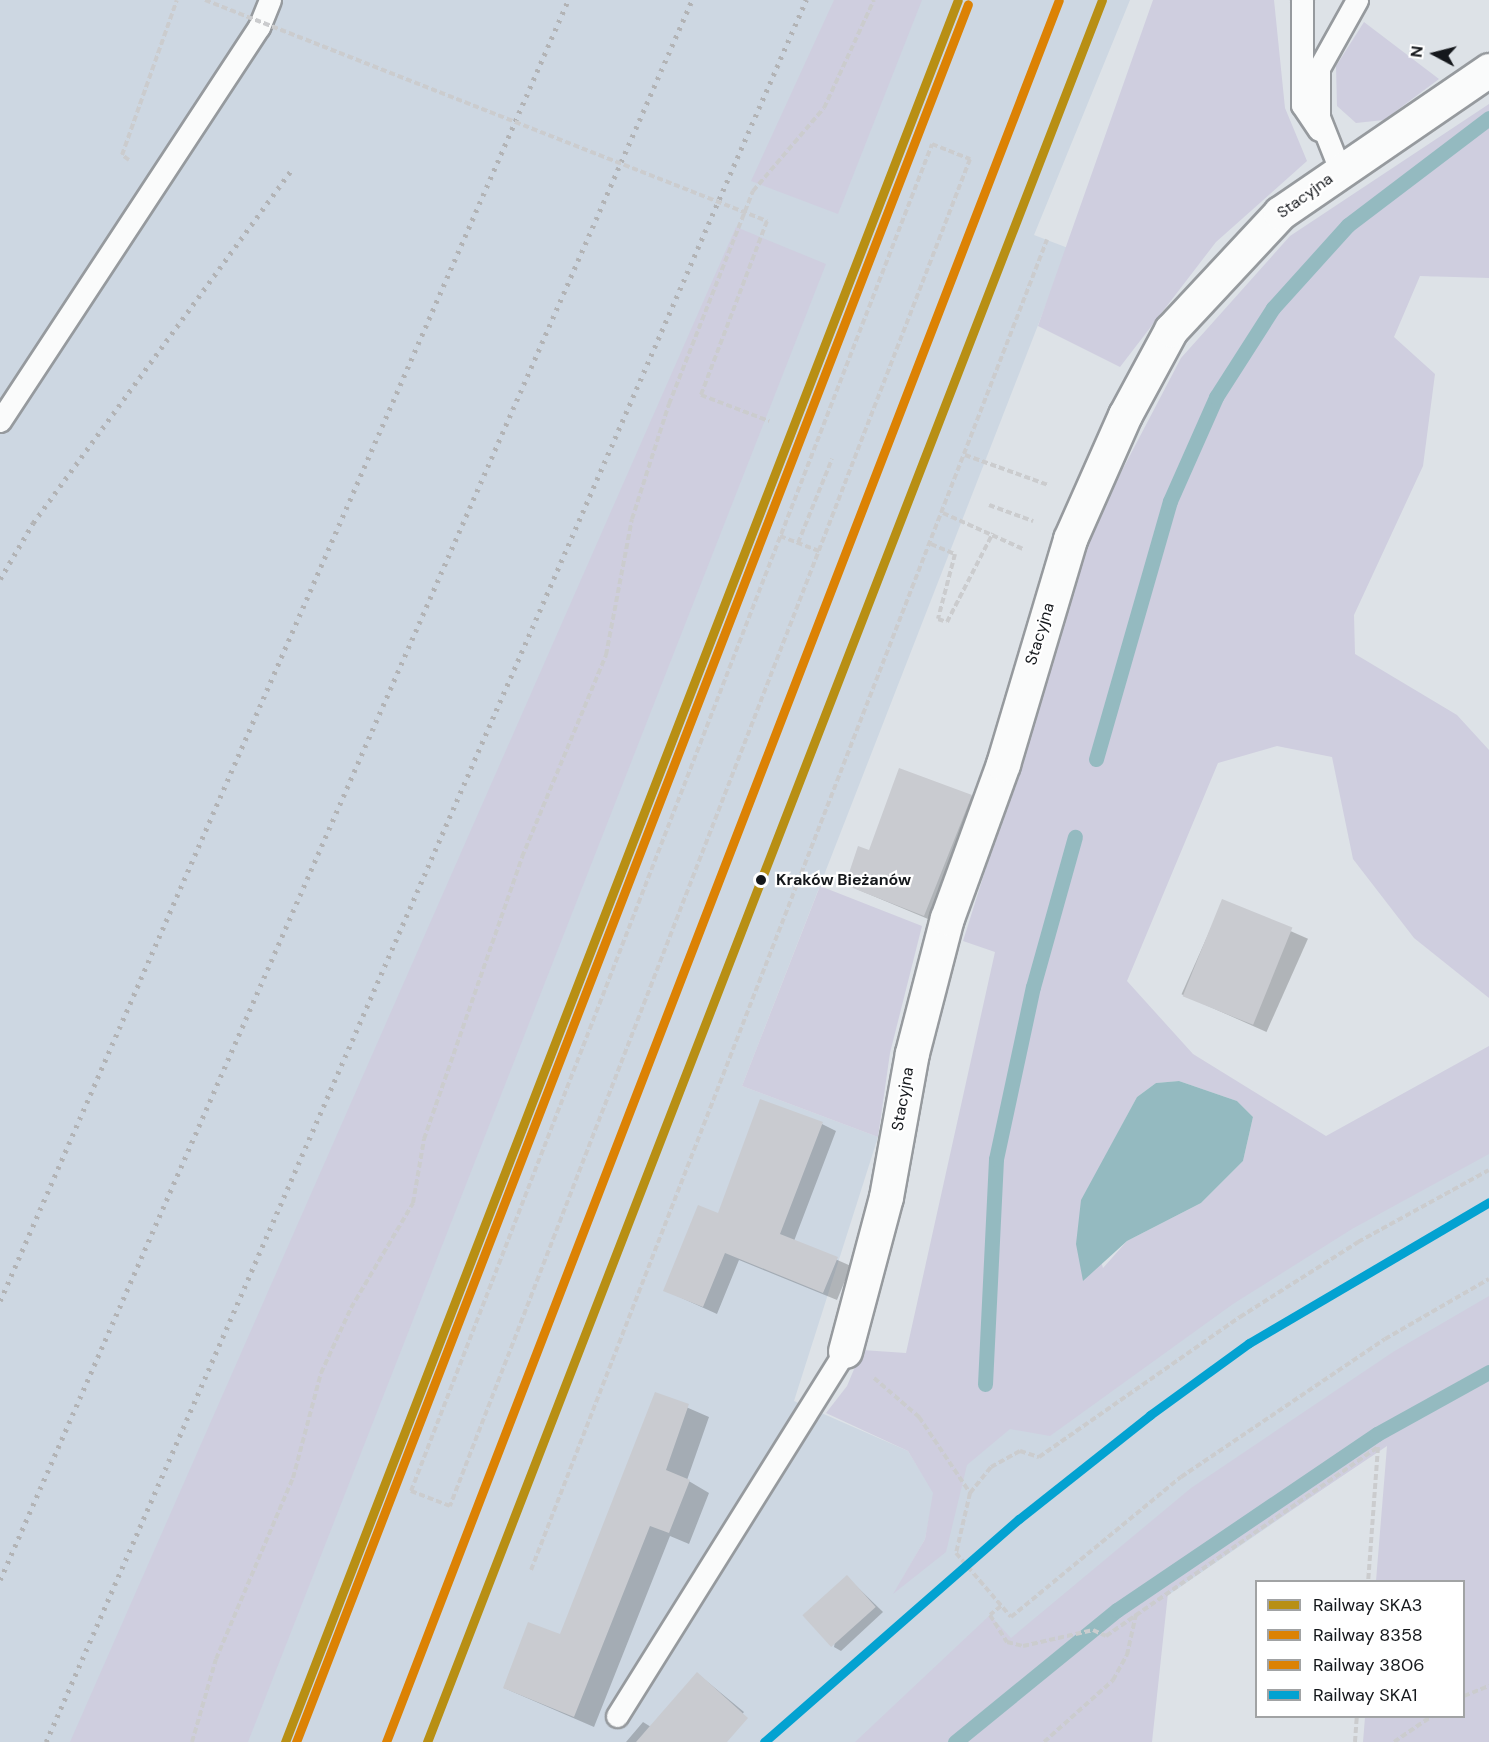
<!DOCTYPE html>
<html>
<head>
<meta charset="utf-8">
<style>
  body { margin:0 }
  #map { position:relative; width:1489px; height:1742px; overflow:hidden; background:#dde2e7; font-family:"DM Sans",sans-serif }
  div>[style] { position:absolute }
  .built>* { inset:0; background:#cdd7e2 }
  .green>* { inset:0; background:#cfcedf }
  .water>* { inset:0; background:#94bac0 }
  .shadow>* { inset:0; background:#0003; transform-origin:0 0 }
  .stream>* { height:15px; margin:-7.5px; padding:0 7.5px; transform-origin:7.5px; border-radius:7.5px; background:#94bac0 }
  .building>* { inset:0; background:#c9cbd0; transform-origin:0 0 }
  .path>* { height:4px; margin-top:-2px; transform-origin:0; background:repeating-linear-gradient(90deg,#cbccce 0 6px,transparent 0 9px) }
  .roads { filter:drop-shadow(2px 0 #969a9e) drop-shadow(-2px 0 #969a9e) drop-shadow(0 2px #969a9e) drop-shadow(0 -2px #969a9e) }
  .service>* { height:21px; margin:-10.5px; padding:0 10.5px; transform-origin:10.5px; border-radius:10.5px; background:#fafbfb }
  .minor>* { height:33px; margin:-16.5px; padding:0 16.5px; transform-origin:16.5px; border-radius:16.5px; background:#fafbfb }
  .rail>* { height:4.5px; margin-top:-2.25px; transform-origin:0; background:repeating-linear-gradient(90deg,#b2b3b5 0 3px,transparent 0 9px) }
  .path-bridge>* { height:4px; margin-top:-2px; transform-origin:0; background:repeating-linear-gradient(90deg,#cbccce 0 6px,transparent 0 9px) }
  .rail-1>* { height:9px; margin:-4.5px; padding:0 4.5px; transform-origin:4.5px; border-radius:4.5px; background:#b88f14 }
  .rail-2>* { height:9px; margin:-4.5px; padding:0 4.5px; transform-origin:4.5px; border-radius:4.5px; background:#dc8204 }
  .rail-3>* { height:9px; margin:-4.5px; padding:0 4.5px; transform-origin:4.5px; border-radius:4.5px; background:#dc8204 }
  .rail-4>* { height:9px; margin:-4.5px; padding:0 4.5px; transform-origin:4.5px; border-radius:4.5px; background:#03a2d1 }
  .dots>* { width:16px; height:16px; translate:-50% -50%; box-sizing:border-box; border:3px solid #fff; border-radius:50% }
  span { translate:-50% -50%; white-space:nowrap; text-align:center; line-height:1.15; -webkit-text-stroke:4.5px #fff; paint-order:stroke }
  .street-label { font-size:16px; color:#15181c }
  .stop-label { font-size:16px; color:#15181c; font-weight:700 }
  .left { translate:0 -50%; text-align:left }
  .legend { position:absolute; left:1255px; top:1580px; width:210px; height:138px; box-sizing:border-box; background:#fff; border:2px solid #a1a3a4; margin:0; padding:8px 10px; list-style:none; font-size:18px; color:#15181c }
  .legend li { display:flex; align-items:center; gap:12px; height:30px }
  .legend b { width:30px; border:2px solid #a1a3a4 }
  .north { position:absolute; left:1405px; top:24px; width:60px; height:60px; -webkit-text-stroke:4px #fff; paint-order:stroke; rotate:277deg; font-size:16px; font-weight:700; line-height:24px; text-align:center; color:#15181c }
  .north::after { content:''; display:block; margin:auto; width:21px; height:27px; background:#15181c; clip-path:polygon(50% 0,100% 100%,50% 72%,0 100%) }
</style>
</head>
<body>
<div id="map">
  <div class="built">
    <i style="clip-path:polygon(0 0,1130px 0,1034px 235px,1068px 248px,742px 1086px,878px 1137px,794px 1401px,908px 1451px,934px 1493px,925px 1539px,896px 1590px,936px 1544px,967px 1444px,1489px 1138px,1489px 1394px,1387px 1445px,1170px 1594px,970px 1742px,0 1742px)"></i>
  </div>
  <div class="green">
    <i style="clip-path:polygon(834px 0,922px 0,838px 214px,751px 181px)"></i>
    <i style="clip-path:polygon(1153px 0,1274px 0,1285px 108px,1307px 161px,1216px 242px,1120px 367px,1038px 326px)"></i>
    <i style="clip-path:polygon(1364px 22px,1439px 79px,1384px 120px,1356px 123px,1337px 106px,1336px 66px)"></i>
    <i style="clip-path:polygon(evenodd,1489px 104px,1489px 278px,1420px 276px,1394px 337px,1435px 374px,1423px 466px,1354px 615px,1355px 654px,1457px 715px,1489px 750px,1489px 998px,1414px 938px,1353px 859px,1332px 757px,1277px 746px,1218px 763px,1127px 981px,1193px 1054px,1326px 1136px,1489px 1046px,1489px 1154px,1352px 1229px,1233px 1304px,1050px 1436px,1010px 1429px,967px 1465px,946px 1552px,893px 1594px,925px 1539px,933px 1493px,908px 1451px,826px 1413px,847px 1386px,862px 1350px,906px 1353px,995px 952px,963px 941px,1094px 524px,1181px 358px,1290px 236px,1489px 104px,1179px 1081px,1237px 1101px,1253px 1117px,1243px 1161px,1201px 1203px,1127px 1241px,1103px 1268px,1082px 1200px,1137px 1097px,1156px 1083px,1179px 1081px)"></i>
    <i style="clip-path:polygon(736px 227px,826px 264px,248px 1742px,70px 1742px)"></i>
    <i style="clip-path:polygon(820px 886px,922px 926px,890px 1053px,878px 1137px,742px 1086px)"></i>
    <i style="clip-path:polygon(1489px 1296px,1489px 1742px,1363px 1742px,1365px 1717px,1464px 1716px,1464px 1582px,1376px 1581px,1387px 1446px,1168px 1593px,1152px 1742px,855px 1742px,990px 1615px,1011px 1638px,1191px 1488px,1393px 1352px)"></i>
  </div>
  <div class="water">
    <i style="clip-path:polygon(1179px 1081px,1237px 1101px,1253px 1117px,1243px 1161px,1201px 1203px,1127px 1241px,1083px 1281px,1076px 1244px,1081px 1200px,1137px 1097px,1156px 1083px)"></i>
  </div>
  <div class="shadow">
    <i style="clip-path:polygon(971px 796px,987px 805px,940px 924px,847px 885px)"></i>
    <i style="left:1223px;top:901px;width:93px;height:102px;rotate:24deg"></i>
    <i style="clip-path:polygon(822px 1124px,836px 1131px,794px 1241px,851px 1266px,837px 1300px,739px 1260px,717px 1314px,664px 1290px,719px 1215px)"></i>
    <i style="clip-path:polygon(656px 1394px,709px 1417px,687px 1480px,709px 1493px,689px 1544px,670px 1536px,594px 1727px,504px 1688px,561px 1636px)"></i>
    <i style="clip-path:polygon(847px 1577px,883px 1612px,841px 1651px,834px 1647px)"></i>
    <i style="clip-path:polygon(698px 1674px,744px 1712px,719px 1742px,626px 1742px,643px 1722px,651px 1727px)"></i>
  </div>
  <div class="stream">
    <i style="left:1096px;top:759px;width:268px;rotate:-74deg"></i>
    <i style="left:1170px;top:501px;width:114px;rotate:-66.1deg"></i>
    <i style="left:1216px;top:397px;width:106px;rotate:-57.4deg"></i>
    <i style="left:1273px;top:308px;width:112px;rotate:-47.9deg"></i>
    <i style="left:1348px;top:225px;width:177px;rotate:-37.2deg"></i>
    <i style="left:985px;top:1384px;width:225px;rotate:-87.2deg"></i>
    <i style="left:996px;top:1159px;width:176px;rotate:-77.9deg"></i>
    <i style="left:1033px;top:987px;width:156px;rotate:-74.4deg"></i>
    <i style="left:955px;top:1742px;width:209px;rotate:-39.2deg"></i>
    <i style="left:1117px;top:1610px;width:314px;rotate:-34.1deg"></i>
    <i style="left:1377px;top:1434px;width:128px;rotate:-29deg"></i>
  </div>
  <div class="building">
    <i style="clip-path:polygon(899px 768px,972px 795px,924px 916px,845px 885px,858px 846px,869px 850px)"></i>
    <i style="left:1222px;top:899px;width:76px;height:105px;rotate:22deg"></i>
    <i style="clip-path:polygon(760px 1099px,823px 1122px,780px 1234px,838px 1257px,823px 1293px,725px 1253px,703px 1307px,663px 1291px,698px 1205px,718px 1213px)"></i>
    <i style="clip-path:polygon(655px 1392px,689px 1404px,666px 1470px,690px 1480px,669px 1533px,650px 1526px,574px 1717px,503px 1688px,528px 1622px,560px 1634px)"></i>
    <i style="left:847px;top:1575px;width:43px;height:60px;rotate:48deg"></i>
    <i style="clip-path:polygon(697px 1672px,748px 1718px,727px 1742px,636px 1742px)"></i>
  </div>
  <div class="path">
    <i style="left:932px;top:144px;width:41px;rotate:21.5deg"></i>
    <i style="left:970px;top:159px;width:1444px;rotate:111.11deg"></i>
    <i style="left:450px;top:1506px;width:42px;rotate:-159deg"></i>
    <i style="left:411px;top:1491px;width:1444px;rotate:-68.85deg"></i>
    <i style="left:129px;top:160px;width:9px;rotate:-144deg"></i>
    <i style="left:122px;top:155px;width:164px;rotate:-70.5deg"></i>
    <i style="left:767px;top:221px;width:186px;rotate:110.8deg"></i>
    <i style="left:701px;top:395px;width:73px;rotate:20.9deg"></i>
    <i style="left:965px;top:455px;width:88px;rotate:19.9deg"></i>
    <i style="left:989px;top:505px;width:47px;rotate:20deg"></i>
    <i style="left:943px;top:513px;width:88px;rotate:24.2deg"></i>
    <i style="left:780px;top:536px;width:42px;rotate:21deg"></i>
    <i style="left:798px;top:543px;width:91px;rotate:-68deg"></i>
    <i style="left:931px;top:544px;width:26px;rotate:23deg"></i>
    <i style="left:955px;top:554px;width:67px;rotate:104.7deg"></i>
    <i style="left:938px;top:619px;width:9px;rotate:18deg"></i>
    <i style="left:947px;top:622px;width:100px;rotate:-62.7deg"></i>
    <i style="left:874px;top:1378px;width:60px;rotate:40.9deg"></i>
    <i style="left:919px;top:1417px;width:92px;rotate:56.1deg"></i>
    <i style="left:970px;top:1493px;width:62px;rotate:103.1deg"></i>
    <i style="left:956px;top:1553px;width:84px;rotate:49.3deg"></i>
    <i style="left:1011px;top:1617px;width:220px;rotate:-39.5deg"></i>
    <i style="left:1181px;top:1477px;width:246px;rotate:-34.1deg"></i>
    <i style="left:1385px;top:1339px;width:120px;rotate:-30deg"></i>
    <i style="left:970px;top:1493px;width:33px;rotate:-51deg"></i>
    <i style="left:991px;top:1467px;width:33px;rotate:-29deg"></i>
    <i style="left:1020px;top:1451px;width:20px;rotate:18deg"></i>
    <i style="left:1039px;top:1457px;width:245px;rotate:-34.9deg"></i>
    <i style="left:1240px;top:1317px;width:140px;rotate:-32.4deg"></i>
    <i style="left:1358px;top:1242px;width:149px;rotate:-28.8deg"></i>
    <i style="left:531px;top:1570px;width:1427px;rotate:-68.8deg"></i>
    <i style="left:1001px;top:1606px;width:14px;rotate:141deg"></i>
    <i style="left:990px;top:1615px;width:32px;rotate:58deg"></i>
    <i style="left:1007px;top:1642px;width:16px;rotate:14deg"></i>
    <i style="left:1023px;top:1646px;width:72px;rotate:-12.9deg"></i>
    <i style="left:1093px;top:1630px;width:14px;rotate:25deg"></i>
    <i style="left:1106px;top:1636px;width:331px;rotate:-34.8deg"></i>
    <i style="left:1378px;top:1447px;width:135px;rotate:94.2deg"></i>
    <i style="left:1464px;top:1696px;width:27px;rotate:-22deg"></i>
    <i style="left:192px;top:1742px;width:86px;rotate:-73.9deg"></i>
    <i style="left:216px;top:1659px;width:197px;rotate:-67deg"></i>
    <i style="left:293px;top:1478px;width:109px;rotate:-75.1deg"></i>
    <i style="left:321px;top:1373px;width:72px;rotate:-65.2deg"></i>
    <i style="left:351px;top:1308px;width:122px;rotate:-59.4deg"></i>
    <i style="left:413px;top:1203px;width:65px;rotate:-80.2deg"></i>
    <i style="left:424px;top:1139px;width:299px;rotate:-70.8deg"></i>
    <i style="left:522px;top:857px;width:219px;rotate:-67.4deg"></i>
    <i style="left:606px;top:655px;width:138px;rotate:-79.2deg"></i>
    <i style="left:632px;top:519px;width:121px;rotate:-72.2deg"></i>
    <i style="left:669px;top:404px;width:229px;rotate:-68.5deg"></i>
    <i style="left:753px;top:191px;width:109px;rotate:-49.5deg"></i>
    <i style="left:824px;top:108px;width:119px;rotate:-65.2deg"></i>
    <i style="left:1044px;top:1742px;width:93px;rotate:-41.9deg"></i>
    <i style="left:1113px;top:1680px;width:29px;rotate:-61deg"></i>
    <i style="left:1127px;top:1655px;width:42px;rotate:-77.6deg"></i>
    <i style="left:1355px;top:1742px;width:26px;rotate:-86deg"></i>
    <i style="left:1394px;top:1742px;width:46px;rotate:-34.4deg"></i>
  </div>
  <div class="roads">
    <div class="service">
      <i style="left:1302px;top:0;width:105px;rotate:90deg"></i>
      <i style="left:1302px;top:105px;width:30px;rotate:56deg"></i>
      <i style="left:1340px;top:170px;width:57px;rotate:-111.6deg"></i>
      <i style="left:1319px;top:117px;width:49px;rotate:-90deg"></i>
      <i style="left:1319px;top:68px;width:78px;rotate:-60.8deg"></i>
      <i style="left:0;top:421px;width:472px;rotate:-56.7deg"></i>
      <i style="left:259px;top:27px;width:29px;rotate:-68deg"></i>
      <i style="left:617px;top:1716px;width:430px;rotate:-58deg"></i>
    </div>
    <div class="minor">
      <i style="left:845px;top:1351px;width:159px;rotate:-75.1deg"></i>
      <i style="left:886px;top:1197px;width:146px;rotate:-79.8deg"></i>
      <i style="left:912px;top:1053px;width:139px;rotate:-75.5deg"></i>
      <i style="left:947px;top:918px;width:164px;rotate:-70deg"></i>
      <i style="left:1003px;top:764px;width:235px;rotate:-73.4deg"></i>
      <i style="left:1070px;top:539px;width:136px;rotate:-66.1deg"></i>
      <i style="left:1125px;top:415px;width:97px;rotate:-61.6deg"></i>
      <i style="left:1171px;top:330px;width:160px;rotate:-47deg"></i>
      <i style="left:1280px;top:213px;width:253px;rotate:-34.4deg"></i>
    </div>
  </div>
  <div class="rail">
    <i style="left:0;top:579px;width:65px;rotate:-59.5deg"></i>
    <i style="left:33px;top:523px;width:436px;rotate:-53.8deg"></i>
    <i style="left:0;top:1301px;width:1420px;rotate:-66.41deg"></i>
    <i style="left:0;top:1580px;width:1725px;rotate:-66.35deg"></i>
    <i style="left:46px;top:1742px;width:1901px;rotate:-66.43deg"></i>
  </div>
  <div class="path-bridge">
    <i style="left:205px;top:0;width:604px;rotate:21.47deg"></i>
  </div>
  <div class="rail-1">
    <i style="left:285px;top:1742px;width:1867px;rotate:-68.88deg"></i>
    <i style="left:427px;top:1742px;width:1868px;rotate:-68.82deg"></i>
  </div>
  <div class="rail-2">
    <i style="left:386px;top:1742px;width:1867px;rotate:-68.88deg"></i>
  </div>
  <div class="rail-3">
    <i style="left:296px;top:1742px;width:1863px;rotate:-68.86deg"></i>
  </div>
  <div class="rail-4">
    <i style="left:764px;top:1742px;width:339px;rotate:-41.2deg"></i>
    <i style="left:1019px;top:1519px;width:167px;rotate:-38.4deg"></i>
    <i style="left:1150px;top:1415px;width:122px;rotate:-36deg"></i>
    <i style="left:1249px;top:1343px;width:278px;rotate:-30.4deg"></i>
  </div>
  <div class="dots">
    <i style="left:761px;top:880px;background:#15181c"></i>
  </div>
  <div class="street-label">
    <span style="left:1305px;top:196px;rotate:-36deg">Stacyjna</span>
    <span style="left:1040px;top:634px;rotate:-73deg">Stacyjna</span>
    <span style="left:903px;top:1099px;rotate:-80deg">Stacyjna</span>
  </div>
  <div class="stop-label">
    <span class="left" style="left:776px;top:880px">Kraków Bieżanów</span>
  </div>
  <ul class="legend">
  <li><b style="height:8px;background:#b88f14"></b>Railway SKA3</li>
  <li><b style="height:8px;background:#dc8204"></b>Railway 8358</li>
  <li><b style="height:8px;background:#dc8204"></b>Railway 3806</li>
  <li><b style="height:8px;background:#03a2d1"></b>Railway SKA1</li>
  </ul>
  <div class="north">N</div>
</div>
</body>
</html>
